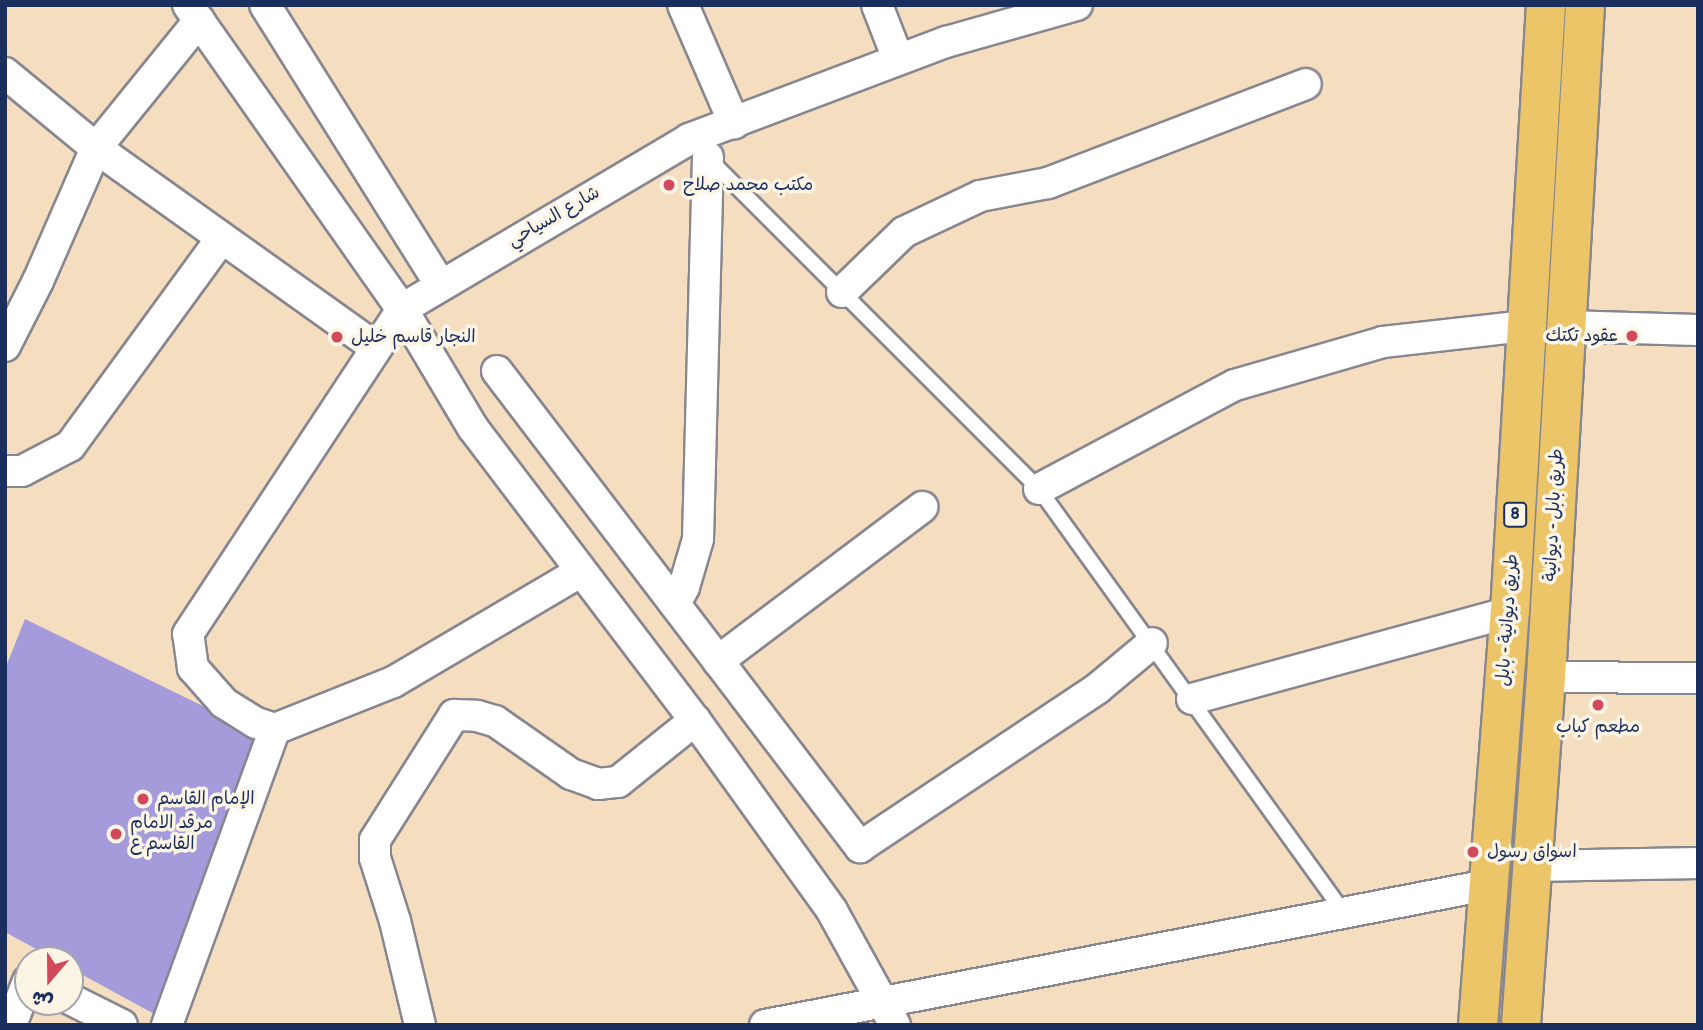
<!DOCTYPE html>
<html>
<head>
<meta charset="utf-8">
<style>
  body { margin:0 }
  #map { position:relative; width:1703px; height:1030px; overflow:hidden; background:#f5ddc0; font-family:"Balsamiq Sans","Playpen Sans Arabic",sans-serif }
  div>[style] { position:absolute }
  .building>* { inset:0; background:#a59bdb }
  .roads { filter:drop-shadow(2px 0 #88868f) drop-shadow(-2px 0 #88868f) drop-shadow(0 2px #88868f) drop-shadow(0 -2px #88868f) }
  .service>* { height:14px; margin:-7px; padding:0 7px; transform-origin:7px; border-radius:7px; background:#fff }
  .minor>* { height:30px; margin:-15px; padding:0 15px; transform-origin:15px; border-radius:15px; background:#fff }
  .trunk>* { height:38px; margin:-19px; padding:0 19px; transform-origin:19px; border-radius:19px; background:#edc569 }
  .dots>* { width:19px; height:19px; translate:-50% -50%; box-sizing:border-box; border:4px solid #fcf5e5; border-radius:50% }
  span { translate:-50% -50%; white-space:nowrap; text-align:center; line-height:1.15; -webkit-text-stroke:7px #fcf5e5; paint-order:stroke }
  .shield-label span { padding:2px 5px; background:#fcf5e5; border:2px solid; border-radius:5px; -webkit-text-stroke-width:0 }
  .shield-label { font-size:16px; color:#1b2f5e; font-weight:700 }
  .poi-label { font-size:18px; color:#1b2f5e }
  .left { translate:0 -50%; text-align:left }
  .right { translate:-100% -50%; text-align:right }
  .street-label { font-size:18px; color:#1b2f5e }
  .frame { position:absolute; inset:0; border:7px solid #1b2f5e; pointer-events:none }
  .north { position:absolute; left:14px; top:946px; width:70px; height:70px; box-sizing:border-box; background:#fcf5e5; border:2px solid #a2a6af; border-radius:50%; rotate:200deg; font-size:19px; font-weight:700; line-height:28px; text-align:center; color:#1b2f5e }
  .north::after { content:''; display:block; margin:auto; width:24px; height:32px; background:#d1495b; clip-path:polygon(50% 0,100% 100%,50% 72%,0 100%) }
</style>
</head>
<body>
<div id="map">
  <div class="building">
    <i style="clip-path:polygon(25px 619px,264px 736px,158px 1016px,70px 968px,70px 960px,56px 960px,5px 932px,5px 669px)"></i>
  </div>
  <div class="roads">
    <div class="service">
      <i style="left:710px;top:160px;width:465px;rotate:45deg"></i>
      <i style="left:1039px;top:489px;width:522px;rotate:54.27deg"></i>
    </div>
    <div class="minor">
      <i style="left:188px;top:5px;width:372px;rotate:54.9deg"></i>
      <i style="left:402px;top:309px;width:139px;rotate:59.2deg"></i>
      <i style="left:473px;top:428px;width:367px;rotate:52.8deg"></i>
      <i style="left:695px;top:720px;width:235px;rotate:54.3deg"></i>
      <i style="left:832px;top:911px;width:130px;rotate:61.1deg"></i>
      <i style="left:265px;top:5px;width:329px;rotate:57.9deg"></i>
      <i style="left:683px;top:5px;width:129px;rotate:66.6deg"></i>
      <i style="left:877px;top:5px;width:58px;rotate:68.7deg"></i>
      <i style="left:5px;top:73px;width:118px;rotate:39.5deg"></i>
      <i style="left:96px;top:148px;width:344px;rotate:35.5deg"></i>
      <i style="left:842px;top:292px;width:86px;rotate:-44.1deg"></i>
      <i style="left:904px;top:232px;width:84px;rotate:-25.3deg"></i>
      <i style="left:980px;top:196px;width:69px;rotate:-10.8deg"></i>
      <i style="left:1048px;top:183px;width:276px;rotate:-21deg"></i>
      <i style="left:1564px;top:326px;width:134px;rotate:1.7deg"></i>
      <i style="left:5px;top:346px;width:73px;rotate:-63.1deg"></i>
      <i style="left:38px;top:281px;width:145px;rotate:-66.4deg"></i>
      <i style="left:96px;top:148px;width:164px;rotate:-51deg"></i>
      <i style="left:497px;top:371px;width:599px;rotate:52.67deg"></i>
      <i style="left:860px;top:847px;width:286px;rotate:-33.7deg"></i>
      <i style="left:1098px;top:688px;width:70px;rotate:-39.8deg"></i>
      <i style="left:5px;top:471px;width:17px"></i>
      <i style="left:22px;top:471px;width:54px;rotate:-27.5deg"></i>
      <i style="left:70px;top:446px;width:255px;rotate:-53.9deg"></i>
      <i style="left:1039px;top:489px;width:222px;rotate:-28deg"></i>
      <i style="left:1235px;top:385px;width:154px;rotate:-16.2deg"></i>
      <i style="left:1383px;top:342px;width:144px;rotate:-6.4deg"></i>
      <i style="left:580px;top:572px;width:217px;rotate:149.5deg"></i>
      <i style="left:393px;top:682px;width:127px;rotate:158.3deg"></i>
      <i style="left:275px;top:729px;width:20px;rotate:-162deg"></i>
      <i style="left:256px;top:723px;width:38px;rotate:-148deg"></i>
      <i style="left:224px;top:703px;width:47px;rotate:-131.5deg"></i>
      <i style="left:193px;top:668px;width:34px;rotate:-98deg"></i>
      <i style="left:188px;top:634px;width:389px;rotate:-56.6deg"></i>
      <i style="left:402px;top:309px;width:334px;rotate:-30.6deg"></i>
      <i style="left:689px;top:139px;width:275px;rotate:-20.7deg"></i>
      <i style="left:946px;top:42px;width:136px;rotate:-15.8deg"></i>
      <i style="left:675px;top:604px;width:19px;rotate:-62deg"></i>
      <i style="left:684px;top:587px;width:50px;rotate:-73.7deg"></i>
      <i style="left:698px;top:539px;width:382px;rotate:-88.5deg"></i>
      <i style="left:718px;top:661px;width:256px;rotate:-37deg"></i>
      <i style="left:1546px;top:677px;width:152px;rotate:0.4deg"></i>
      <i style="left:1192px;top:699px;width:330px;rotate:-15.3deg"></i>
      <i style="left:1532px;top:866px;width:166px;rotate:-1deg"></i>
      <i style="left:70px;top:999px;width:58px;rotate:26.6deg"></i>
      <i style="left:11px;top:1025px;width:47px;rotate:-68.9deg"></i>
      <i style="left:167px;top:1025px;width:315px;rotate:-70deg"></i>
      <i style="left:420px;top:1025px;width:107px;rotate:-103.5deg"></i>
      <i style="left:395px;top:921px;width:66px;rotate:-107.6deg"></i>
      <i style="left:375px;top:858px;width:18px;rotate:-90deg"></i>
      <i style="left:375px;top:840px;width:148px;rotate:-57.7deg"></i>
      <i style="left:454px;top:715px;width:23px;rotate:2deg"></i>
      <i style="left:477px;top:716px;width:19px;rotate:16deg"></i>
      <i style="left:495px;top:721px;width:93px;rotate:34.9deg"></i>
      <i style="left:571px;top:774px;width:29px;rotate:20deg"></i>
      <i style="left:598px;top:784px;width:20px;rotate:-6deg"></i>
      <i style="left:618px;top:782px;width:99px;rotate:-38.8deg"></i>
      <i style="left:765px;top:1025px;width:735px;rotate:-10.97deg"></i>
    </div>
    <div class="trunk">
      <i style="left:1478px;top:1025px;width:414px;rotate:-85.6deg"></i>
      <i style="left:1510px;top:612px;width:608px;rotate:-86.61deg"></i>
      <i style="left:1521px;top:1025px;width:349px;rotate:-85.9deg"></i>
      <i style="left:1546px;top:677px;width:673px;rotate:-86.68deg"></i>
    </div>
  </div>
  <div class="dots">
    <i style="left:669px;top:185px;background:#d1495b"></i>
    <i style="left:1632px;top:336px;background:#d1495b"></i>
    <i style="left:337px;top:337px;background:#d1495b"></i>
    <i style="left:1598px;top:705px;background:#d1495b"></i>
    <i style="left:143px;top:799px;background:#d1495b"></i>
    <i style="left:116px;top:834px;background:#d1495b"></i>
    <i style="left:1473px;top:852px;background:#d1495b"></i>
  </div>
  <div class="shield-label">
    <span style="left:1515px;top:515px">8</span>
  </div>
  <div class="poi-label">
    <span class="left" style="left:683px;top:185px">مكتب محمد صلاح</span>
    <span class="right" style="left:1618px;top:336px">عقود تكتك</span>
    <span class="left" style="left:351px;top:337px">النجار قاسم خليل</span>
    <span style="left:1598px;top:727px">مطعم كباب</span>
    <span class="left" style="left:157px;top:799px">الإمام القاسم</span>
    <span class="left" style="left:130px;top:834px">مرقد الامام<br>القاسم ع</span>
    <span class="left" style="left:1487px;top:852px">اسواق رسول</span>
  </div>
  <div class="street-label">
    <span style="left:554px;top:217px;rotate:-30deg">شارع السياحي</span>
    <span style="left:1554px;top:515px;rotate:-87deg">طريق بابل - ديوانية</span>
    <span style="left:1508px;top:620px;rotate:-86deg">طريق ديوانية - بابل</span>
  </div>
  <div class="frame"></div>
  <div class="north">ش</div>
</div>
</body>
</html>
